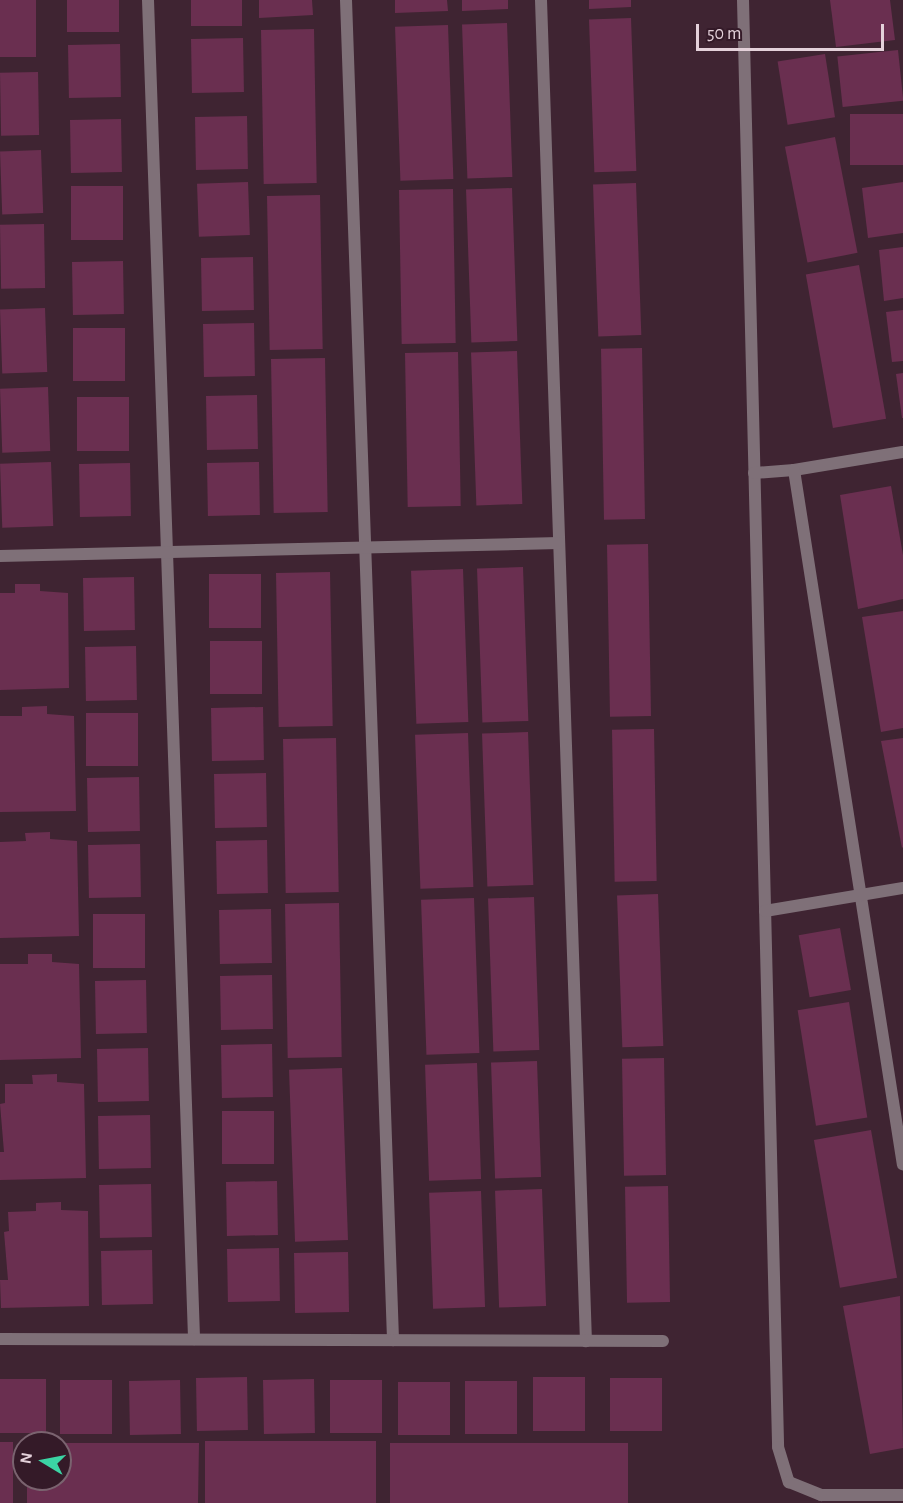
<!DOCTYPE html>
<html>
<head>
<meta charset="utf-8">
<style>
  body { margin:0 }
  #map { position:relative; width:903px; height:1503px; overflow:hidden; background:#3f2432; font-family:"Alegreya Sans",sans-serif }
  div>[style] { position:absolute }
  .building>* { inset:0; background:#6a2f50; transform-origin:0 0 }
  .street>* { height:12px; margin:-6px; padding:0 6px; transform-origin:6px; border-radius:6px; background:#7f7078 }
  span { translate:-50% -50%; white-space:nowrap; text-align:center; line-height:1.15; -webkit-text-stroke:5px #341a28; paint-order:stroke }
  .north { position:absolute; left:12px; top:1431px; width:60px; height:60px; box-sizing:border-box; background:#341a28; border:2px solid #7a636f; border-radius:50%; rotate:280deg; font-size:16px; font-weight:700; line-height:24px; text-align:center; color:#e4d1da }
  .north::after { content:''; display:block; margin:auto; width:21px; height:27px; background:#3bd4a4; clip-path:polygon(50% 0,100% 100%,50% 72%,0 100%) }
  .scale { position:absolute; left:696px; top:24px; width:188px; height:27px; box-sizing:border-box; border:3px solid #e4d1da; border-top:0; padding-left:8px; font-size:18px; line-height:21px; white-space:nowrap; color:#e4d1da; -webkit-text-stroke:4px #341a28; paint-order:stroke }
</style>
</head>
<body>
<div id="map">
  <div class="building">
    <i style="left:0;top:0;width:36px;height:57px"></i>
    <i style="left:67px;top:0;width:52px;height:32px"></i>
    <i style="left:191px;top:0;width:51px;height:26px"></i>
    <i style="clip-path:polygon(259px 0,312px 0,313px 15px,259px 18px)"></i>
    <i style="clip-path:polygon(395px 0,447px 0,448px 11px,395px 13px)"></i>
    <i style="clip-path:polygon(462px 0,508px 0,508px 9px,462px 11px)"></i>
    <i style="clip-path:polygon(589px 0,631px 0,631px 7px,589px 9px)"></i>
    <i style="clip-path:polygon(830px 0,890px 0,895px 40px,836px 47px)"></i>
    <i style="left:631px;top:18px;width:153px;height:42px;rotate:88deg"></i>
    <i style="left:507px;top:23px;width:154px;height:45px;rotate:88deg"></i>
    <i style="left:448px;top:25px;width:154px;height:53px;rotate:88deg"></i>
    <i style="left:314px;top:29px;width:154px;height:53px;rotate:89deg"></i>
    <i style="left:243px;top:38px;width:54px;height:52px;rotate:89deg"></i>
    <i style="left:120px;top:44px;width:53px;height:52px;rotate:89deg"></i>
    <i style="left:898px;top:50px;width:51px;height:61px;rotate:84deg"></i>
    <i style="left:825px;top:54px;width:64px;height:48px;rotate:81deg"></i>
    <i style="left:38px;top:72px;width:63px;height:38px;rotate:89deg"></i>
    <i style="left:903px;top:114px;width:51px;height:53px;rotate:90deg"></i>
    <i style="left:247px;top:116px;width:53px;height:52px;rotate:89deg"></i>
    <i style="left:121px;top:119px;width:53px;height:51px;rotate:89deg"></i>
    <i style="left:835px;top:137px;width:118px;height:51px;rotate:79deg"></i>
    <i style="left:41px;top:150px;width:63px;height:41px;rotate:88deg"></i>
    <i style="left:248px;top:182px;width:53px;height:51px;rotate:88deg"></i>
    <i style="clip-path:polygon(903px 182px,903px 233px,868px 238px,862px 188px)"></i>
    <i style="left:636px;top:183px;width:152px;height:43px;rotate:88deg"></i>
    <i style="left:71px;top:186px;width:52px;height:54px"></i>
    <i style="left:512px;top:188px;width:153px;height:46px;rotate:88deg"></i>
    <i style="left:453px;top:189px;width:154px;height:54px;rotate:89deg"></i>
    <i style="left:320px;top:195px;width:154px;height:53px;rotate:89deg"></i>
    <i style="left:44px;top:224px;width:64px;height:44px;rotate:89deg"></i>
    <i style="clip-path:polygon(903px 247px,903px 298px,884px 301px,879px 250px)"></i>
    <i style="left:253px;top:257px;width:53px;height:52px;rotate:89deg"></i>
    <i style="left:123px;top:261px;width:53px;height:51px;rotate:89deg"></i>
    <i style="left:859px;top:265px;width:156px;height:54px;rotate:80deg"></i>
    <i style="left:45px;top:308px;width:64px;height:45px;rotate:88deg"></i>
    <i style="clip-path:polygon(903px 310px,903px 361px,892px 362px,886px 312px)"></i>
    <i style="left:254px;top:323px;width:53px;height:51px;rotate:89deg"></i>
    <i style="left:125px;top:328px;width:53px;height:52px;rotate:90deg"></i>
    <i style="left:642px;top:348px;width:171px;height:41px;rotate:89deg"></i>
    <i style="left:517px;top:351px;width:153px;height:46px;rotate:88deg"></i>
    <i style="left:458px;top:352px;width:154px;height:53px;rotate:89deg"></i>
    <i style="left:325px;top:358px;width:154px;height:54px;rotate:89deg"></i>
    <i style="clip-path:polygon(903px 373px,903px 418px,902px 418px,896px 374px)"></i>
    <i style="left:48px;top:387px;width:64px;height:48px;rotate:88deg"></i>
    <i style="left:257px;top:395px;width:54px;height:51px;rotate:89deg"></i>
    <i style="left:77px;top:397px;width:52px;height:54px"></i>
    <i style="left:51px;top:462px;width:64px;height:51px;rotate:88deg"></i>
    <i style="left:259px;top:462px;width:53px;height:52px;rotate:89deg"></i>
    <i style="left:130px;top:463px;width:53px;height:51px;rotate:89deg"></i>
    <i style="clip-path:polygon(891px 486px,903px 555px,903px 599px,858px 609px,840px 495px)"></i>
    <i style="left:648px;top:544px;width:172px;height:41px;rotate:89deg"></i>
    <i style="left:523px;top:567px;width:154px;height:46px;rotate:88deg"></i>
    <i style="left:463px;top:569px;width:153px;height:52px;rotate:88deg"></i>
    <i style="left:330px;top:572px;width:154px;height:54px;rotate:89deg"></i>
    <i style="left:209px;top:574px;width:52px;height:54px"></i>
    <i style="left:134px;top:577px;width:53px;height:51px;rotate:89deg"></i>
    <i style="clip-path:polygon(15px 584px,40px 584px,40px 591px,68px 593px,69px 688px,0 690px,0 593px,15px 593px)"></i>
    <i style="clip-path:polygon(903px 611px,903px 728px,881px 732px,862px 617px)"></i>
    <i style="left:262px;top:641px;width:53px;height:52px;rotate:90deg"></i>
    <i style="left:136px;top:646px;width:54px;height:51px;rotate:89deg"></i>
    <i style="clip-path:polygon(47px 706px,47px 714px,74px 716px,76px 811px,0 812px,0 716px,22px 716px,22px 707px)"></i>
    <i style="left:263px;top:707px;width:53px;height:52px;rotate:89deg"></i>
    <i style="left:138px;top:713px;width:53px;height:52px;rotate:90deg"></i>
    <i style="left:654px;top:729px;width:152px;height:42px;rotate:89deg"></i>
    <i style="left:528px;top:732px;width:153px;height:46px;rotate:88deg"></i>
    <i style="left:468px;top:733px;width:154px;height:53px;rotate:88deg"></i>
    <i style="left:336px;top:738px;width:154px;height:53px;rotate:89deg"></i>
    <i style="clip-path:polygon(903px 738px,903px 847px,902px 848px,881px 741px)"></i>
    <i style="left:266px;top:773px;width:54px;height:52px;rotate:89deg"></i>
    <i style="left:139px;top:777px;width:54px;height:52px;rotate:89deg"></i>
    <i style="clip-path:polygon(50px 832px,50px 839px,77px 841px,79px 936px,0 938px,0 842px,26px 841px,25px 833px)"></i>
    <i style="left:267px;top:840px;width:53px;height:51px;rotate:89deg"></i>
    <i style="left:140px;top:844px;width:53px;height:52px;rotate:89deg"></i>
    <i style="left:658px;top:894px;width:152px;height:41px;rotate:88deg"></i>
    <i style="left:534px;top:897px;width:153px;height:46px;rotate:88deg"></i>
    <i style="left:474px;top:898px;width:155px;height:53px;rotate:88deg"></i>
    <i style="left:339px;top:903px;width:154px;height:54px;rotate:89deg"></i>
    <i style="left:271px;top:909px;width:54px;height:52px;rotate:89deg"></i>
    <i style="left:93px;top:914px;width:52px;height:54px"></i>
    <i style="left:840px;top:928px;width:63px;height:42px;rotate:80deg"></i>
    <i style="clip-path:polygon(28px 954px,52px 954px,52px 962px,79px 964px,81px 1058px,0 1060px,0 964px,28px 964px)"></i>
    <i style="left:272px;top:975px;width:54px;height:52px;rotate:89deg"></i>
    <i style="left:146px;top:980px;width:53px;height:51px;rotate:89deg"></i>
    <i style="left:849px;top:1002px;width:117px;height:52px;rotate:81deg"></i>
    <i style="left:272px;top:1044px;width:53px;height:51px;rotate:89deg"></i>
    <i style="left:148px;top:1048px;width:53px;height:51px;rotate:89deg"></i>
    <i style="left:664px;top:1058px;width:117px;height:42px;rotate:89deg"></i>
    <i style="left:537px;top:1061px;width:116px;height:46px;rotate:88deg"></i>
    <i style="left:477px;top:1063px;width:116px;height:52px;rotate:88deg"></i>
    <i style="left:342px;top:1068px;width:172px;height:53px;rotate:88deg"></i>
    <i style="clip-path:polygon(57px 1074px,57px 1082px,84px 1084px,86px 1178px,0 1180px,0 1152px,4px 1152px,0 1104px,5px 1103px,5px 1084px,33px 1084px,32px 1075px)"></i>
    <i style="left:274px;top:1111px;width:53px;height:52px;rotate:90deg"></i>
    <i style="left:150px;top:1115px;width:53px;height:52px;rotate:89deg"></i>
    <i style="left:871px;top:1130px;width:150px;height:58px;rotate:80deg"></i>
    <i style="left:277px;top:1181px;width:54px;height:51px;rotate:89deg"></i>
    <i style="left:151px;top:1184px;width:53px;height:52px;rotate:89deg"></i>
    <i style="left:668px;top:1186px;width:116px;height:43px;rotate:89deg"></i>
    <i style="left:542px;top:1189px;width:117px;height:47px;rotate:88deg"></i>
    <i style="left:481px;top:1191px;width:116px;height:52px;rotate:88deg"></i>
    <i style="clip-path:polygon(61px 1202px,61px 1210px,88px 1211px,89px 1306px,1px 1308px,0 1280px,8px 1280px,4px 1232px,9px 1231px,8px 1212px,36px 1211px,36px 1203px)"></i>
    <i style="left:279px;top:1248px;width:53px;height:52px;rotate:89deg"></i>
    <i style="left:152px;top:1250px;width:54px;height:51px;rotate:89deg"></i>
    <i style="left:348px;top:1252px;width:60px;height:54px;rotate:89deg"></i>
    <i style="clip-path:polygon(900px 1296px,903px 1448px,870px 1454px,843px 1306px)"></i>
    <i style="left:247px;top:1377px;width:53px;height:51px;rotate:89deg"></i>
    <i style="left:585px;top:1377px;width:54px;height:52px;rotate:90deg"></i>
    <i style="left:610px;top:1378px;width:52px;height:53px"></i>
    <i style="left:0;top:1379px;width:46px;height:54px"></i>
    <i style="left:314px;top:1379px;width:54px;height:51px;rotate:89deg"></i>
    <i style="left:60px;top:1380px;width:52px;height:54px"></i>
    <i style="left:180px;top:1380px;width:54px;height:51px;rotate:89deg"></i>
    <i style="left:382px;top:1380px;width:53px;height:52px;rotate:90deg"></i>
    <i style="left:465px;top:1381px;width:52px;height:53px"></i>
    <i style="left:398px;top:1382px;width:52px;height:53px"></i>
    <i style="left:205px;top:1441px;width:171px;height:62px"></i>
    <i style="left:0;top:1442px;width:13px;height:61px"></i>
    <i style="clip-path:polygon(60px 1443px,199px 1443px,198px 1503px,27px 1503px,27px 1479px,60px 1479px)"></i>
    <i style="left:390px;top:1443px;width:238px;height:60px"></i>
  </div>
  <div class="street">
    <i style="left:148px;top:0;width:1340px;rotate:88.03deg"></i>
    <i style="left:346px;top:0;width:1341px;rotate:87.99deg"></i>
    <i style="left:541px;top:0;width:1342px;rotate:88.08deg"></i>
    <i style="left:743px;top:0;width:1447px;rotate:88.61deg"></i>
    <i style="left:778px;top:1447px;width:37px;rotate:73deg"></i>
    <i style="left:789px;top:1482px;width:35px;rotate:22deg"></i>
    <i style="left:821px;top:1495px;width:82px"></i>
    <i style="left:794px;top:470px;width:110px;rotate:-9.4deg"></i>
    <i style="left:754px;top:473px;width:40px;rotate:-4.3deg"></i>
    <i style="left:794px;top:470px;width:703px;rotate:81.09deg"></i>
    <i style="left:0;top:556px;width:559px;rotate:-1.33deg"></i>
    <i style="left:765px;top:911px;width:140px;rotate:-9.5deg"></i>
    <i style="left:0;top:1339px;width:663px;rotate:0.17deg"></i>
  </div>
  <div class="north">N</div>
  <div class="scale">50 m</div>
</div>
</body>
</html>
